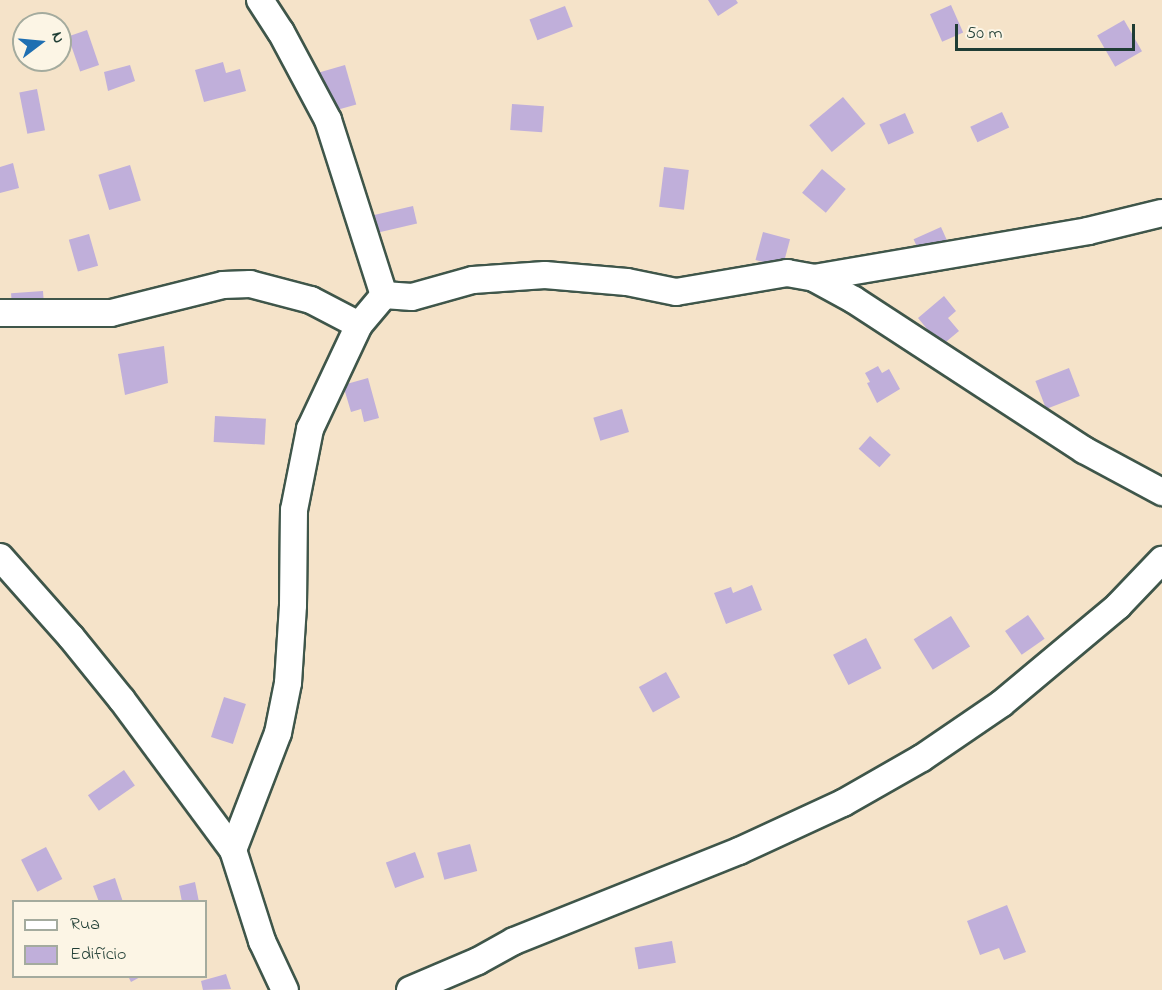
<!DOCTYPE html>
<html>
<head>
<meta charset="utf-8">
<style>
  body { margin:0 }
  #map { position:relative; width:1162px; height:990px; overflow:hidden; background:#f5e3c9; font-family:"Indie Flower",sans-serif }
  div>[style] { position:absolute }
  .building>* { inset:0; background:#c0afda; transform-origin:0 0 }
  .roads { filter:drop-shadow(2px 0 #3f564a) drop-shadow(-2px 0 #3f564a) drop-shadow(0 2px #3f564a) drop-shadow(0 -2px #3f564a) }
  .minor>* { height:26px; margin:-13px; padding:0 13px; transform-origin:13px; border-radius:13px; background:#fff }
  span { translate:-50% -50%; white-space:nowrap; text-align:center; line-height:1.15; -webkit-text-stroke:6px #fcf5e5; paint-order:stroke }
  .legend { position:absolute; left:12px; top:900px; width:195px; height:78px; box-sizing:border-box; background:#fcf5e5; border:2px solid #a4ab9e; margin:0; padding:8px 10px; list-style:none; font-size:18px; color:#1f3d34 }
  .legend li { display:flex; align-items:center; gap:12px; height:30px }
  .legend b { width:30px; border:2px solid #a4ab9e }
  .north { position:absolute; left:12px; top:12px; width:60px; height:60px; box-sizing:border-box; background:#fcf5e5; border:2px solid #a4ab9e; border-radius:50%; rotate:74deg; font-size:16px; font-weight:700; line-height:24px; text-align:center; color:#1f3d34 }
  .north::after { content:''; display:block; margin:auto; width:21px; height:27px; background:#1f6fb2; clip-path:polygon(50% 0,100% 100%,50% 72%,0 100%) }
  .scale { position:absolute; left:955px; top:24px; width:180px; height:27px; box-sizing:border-box; border:3px solid #1f3d34; border-top:0; padding-left:8px; font-size:18px; line-height:21px; white-space:nowrap; color:#1f3d34; -webkit-text-stroke:4px #fcf5e5; paint-order:stroke }
</style>
</head>
<body>
<div id="map">
  <div class="building">
    <i style="clip-path:polygon(708px 0,736px 0,738px 3px,718px 16px)"></i>
    <i style="left:951px;top:5px;width:30px;height:23px;rotate:66deg"></i>
    <i style="left:565px;top:6px;width:22px;height:38px;rotate:69deg"></i>
    <i style="left:1124px;top:20px;width:36px;height:31px;rotate:60deg"></i>
    <i style="left:87px;top:30px;width:37px;height:20px;rotate:71deg"></i>
    <i style="clip-path:polygon(223px 62px,226px 73px,240px 69px,246px 91px,204px 102px,195px 70px)"></i>
    <i style="clip-path:polygon(130px 65px,135px 81px,108px 91px,104px 72px)"></i>
    <i style="left:345px;top:65px;width:41px;height:36px;rotate:74deg"></i>
    <i style="left:37px;top:89px;width:42px;height:18px;rotate:79deg"></i>
    <i style="left:843px;top:97px;width:35px;height:44px;rotate:50deg"></i>
    <i style="left:512px;top:104px;width:32px;height:26px;rotate:4deg"></i>
    <i style="left:1002px;top:112px;width:17px;height:35px;rotate:65deg"></i>
    <i style="left:905px;top:113px;width:22px;height:28px;rotate:66deg"></i>
    <i style="clip-path:polygon(13px 163px,19px 188px,0 193px,0 167px)"></i>
    <i style="left:130px;top:165px;width:37px;height:33px;rotate:73deg"></i>
    <i style="left:664px;top:167px;width:25px;height:40px;rotate:7deg"></i>
    <i style="left:822px;top:169px;width:31px;height:31px;rotate:40deg"></i>
    <i style="left:413px;top:206px;width:18px;height:42px;rotate:77deg"></i>
    <i style="left:941px;top:227px;width:22px;height:30px;rotate:66deg"></i>
    <i style="left:763px;top:232px;width:28px;height:29px;rotate:15deg"></i>
    <i style="left:89px;top:234px;width:33px;height:21px;rotate:74deg"></i>
    <i style="left:43px;top:291px;width:16px;height:32px;rotate:86deg"></i>
    <i style="clip-path:polygon(944px 296px,956px 311px,948px 318px,959px 331px,941px 346px,918px 318px)"></i>
    <i style="clip-path:polygon(164px 346px,168px 383px,125px 395px,118px 354px)"></i>
    <i style="clip-path:polygon(878px 366px,882px 373px,889px 369px,900px 389px,877px 403px,867px 383px,870px 382px,865px 373px)"></i>
    <i style="left:1069px;top:368px;width:30px;height:36px;rotate:69deg"></i>
    <i style="clip-path:polygon(368px 378px,379px 418px,364px 422px,361px 409px,351px 412px,343px 385px)"></i>
    <i style="left:622px;top:409px;width:24px;height:30px;rotate:73deg"></i>
    <i style="left:215px;top:416px;width:51px;height:26px;rotate:3deg"></i>
    <i style="left:870px;top:436px;width:28px;height:17px;rotate:42deg"></i>
    <i style="clip-path:polygon(752px 585px,762px 610px,726px 624px,714px 593px,731px 587px,733px 593px)"></i>
    <i style="left:1028px;top:615px;width:29px;height:28px;rotate:55deg"></i>
    <i style="left:951px;top:616px;width:36px;height:44px;rotate:58deg"></i>
    <i style="left:866px;top:638px;width:34px;height:37px;rotate:63deg"></i>
    <i style="left:666px;top:672px;width:29px;height:31px;rotate:61deg"></i>
    <i style="left:224px;top:697px;width:23px;height:42px;rotate:18deg"></i>
    <i style="left:124px;top:770px;width:19px;height:44px;rotate:55deg"></i>
    <i style="left:470px;top:844px;width:28px;height:34px;rotate:75deg"></i>
    <i style="left:46px;top:847px;width:36px;height:28px;rotate:63deg"></i>
    <i style="left:415px;top:852px;width:27px;height:31px;rotate:70deg"></i>
    <i style="clip-path:polygon(115px 878px,123px 902px,99px 902px,93px 886px)"></i>
    <i style="clip-path:polygon(195px 882px,199px 902px,182px 902px,179px 886px)"></i>
    <i style="clip-path:polygon(1007px 905px,1026px 952px,1004px 960px,999px 948px,980px 955px,967px 921px)"></i>
    <i style="left:672px;top:941px;width:22px;height:38px;rotate:80deg"></i>
    <i style="clip-path:polygon(226px 974px,231px 989px,203px 990px,201px 981px)"></i>
    <i style="clip-path:polygon(128px 976px,142px 976px,131px 982px)"></i>
  </div>
  <div class="roads">
    <div class="minor">
      <i style="left:260px;top:0;width:38px;rotate:57deg"></i>
      <i style="left:281px;top:32px;width:100px;rotate:61.9deg"></i>
      <i style="left:328px;top:120px;width:184px;rotate:72.3deg"></i>
      <i style="left:814px;top:278px;width:278px;rotate:-9.7deg"></i>
      <i style="left:1088px;top:231px;width:76px;rotate:-13.7deg"></i>
      <i style="left:384px;top:295px;width:28px;rotate:4deg"></i>
      <i style="left:412px;top:297px;width:63px;rotate:-15.6deg"></i>
      <i style="left:473px;top:280px;width:72px;rotate:-4deg"></i>
      <i style="left:545px;top:275px;width:82px;rotate:4.9deg"></i>
      <i style="left:627px;top:282px;width:50px;rotate:11.5deg"></i>
      <i style="left:676px;top:292px;width:113px;rotate:-9.7deg"></i>
      <i style="left:787px;top:273px;width:27px;rotate:10deg"></i>
      <i style="left:814px;top:278px;width:46px;rotate:28.8deg"></i>
      <i style="left:854px;top:300px;width:275px;rotate:33.1deg"></i>
      <i style="left:1084px;top:450px;width:89px;rotate:28.3deg"></i>
      <i style="left:0;top:313px;width:111px"></i>
      <i style="left:111px;top:313px;width:115px;rotate:-14deg"></i>
      <i style="left:223px;top:285px;width:27px;rotate:-2deg"></i>
      <i style="left:250px;top:284px;width:63px;rotate:14.7deg"></i>
      <i style="left:311px;top:300px;width:54px;rotate:27.5deg"></i>
      <i style="left:0;top:557px;width:107px;rotate:48.4deg"></i>
      <i style="left:71px;top:637px;width:81px;rotate:51deg"></i>
      <i style="left:122px;top:700px;width:187px;rotate:53.5deg"></i>
      <i style="left:233px;top:850px;width:96px;rotate:72.3deg"></i>
      <i style="left:262px;top:941px;width:54px;rotate:64.9deg"></i>
      <i style="left:233px;top:850px;width:125px;rotate:-69deg"></i>
      <i style="left:278px;top:733px;width:51px;rotate:-78.7deg"></i>
      <i style="left:288px;top:683px;width:78px;rotate:-86.3deg"></i>
      <i style="left:293px;top:605px;width:95px;rotate:-89.4deg"></i>
      <i style="left:294px;top:510px;width:83px;rotate:-78.8deg"></i>
      <i style="left:310px;top:429px;width:115px;rotate:-64.8deg"></i>
      <i style="left:359px;top:325px;width:39px;rotate:-50deg"></i>
      <i style="left:410px;top:990px;width:74px;rotate:-23.1deg"></i>
      <i style="left:478px;top:961px;width:41px;rotate:-29.1deg"></i>
      <i style="left:514px;top:941px;width:242px;rotate:-21.8deg"></i>
      <i style="left:739px;top:851px;width:115px;rotate:-24.8deg"></i>
      <i style="left:843px;top:803px;width:91px;rotate:-29.7deg"></i>
      <i style="left:922px;top:758px;width:96px;rotate:-34.4deg"></i>
      <i style="left:1001px;top:704px;width:153px;rotate:-39.9deg"></i>
      <i style="left:1118px;top:606px;width:64px;rotate:-46.3deg"></i>
    </div>
  </div>
  <ul class="legend">
  <li><b style="height:8px;background:#fff"></b>Rua</li>
  <li><b style="height:16px;background:#c0afda"></b>Edifício</li>
  </ul>
  <div class="north">N</div>
  <div class="scale">50 m</div>
</div>
</body>
</html>
